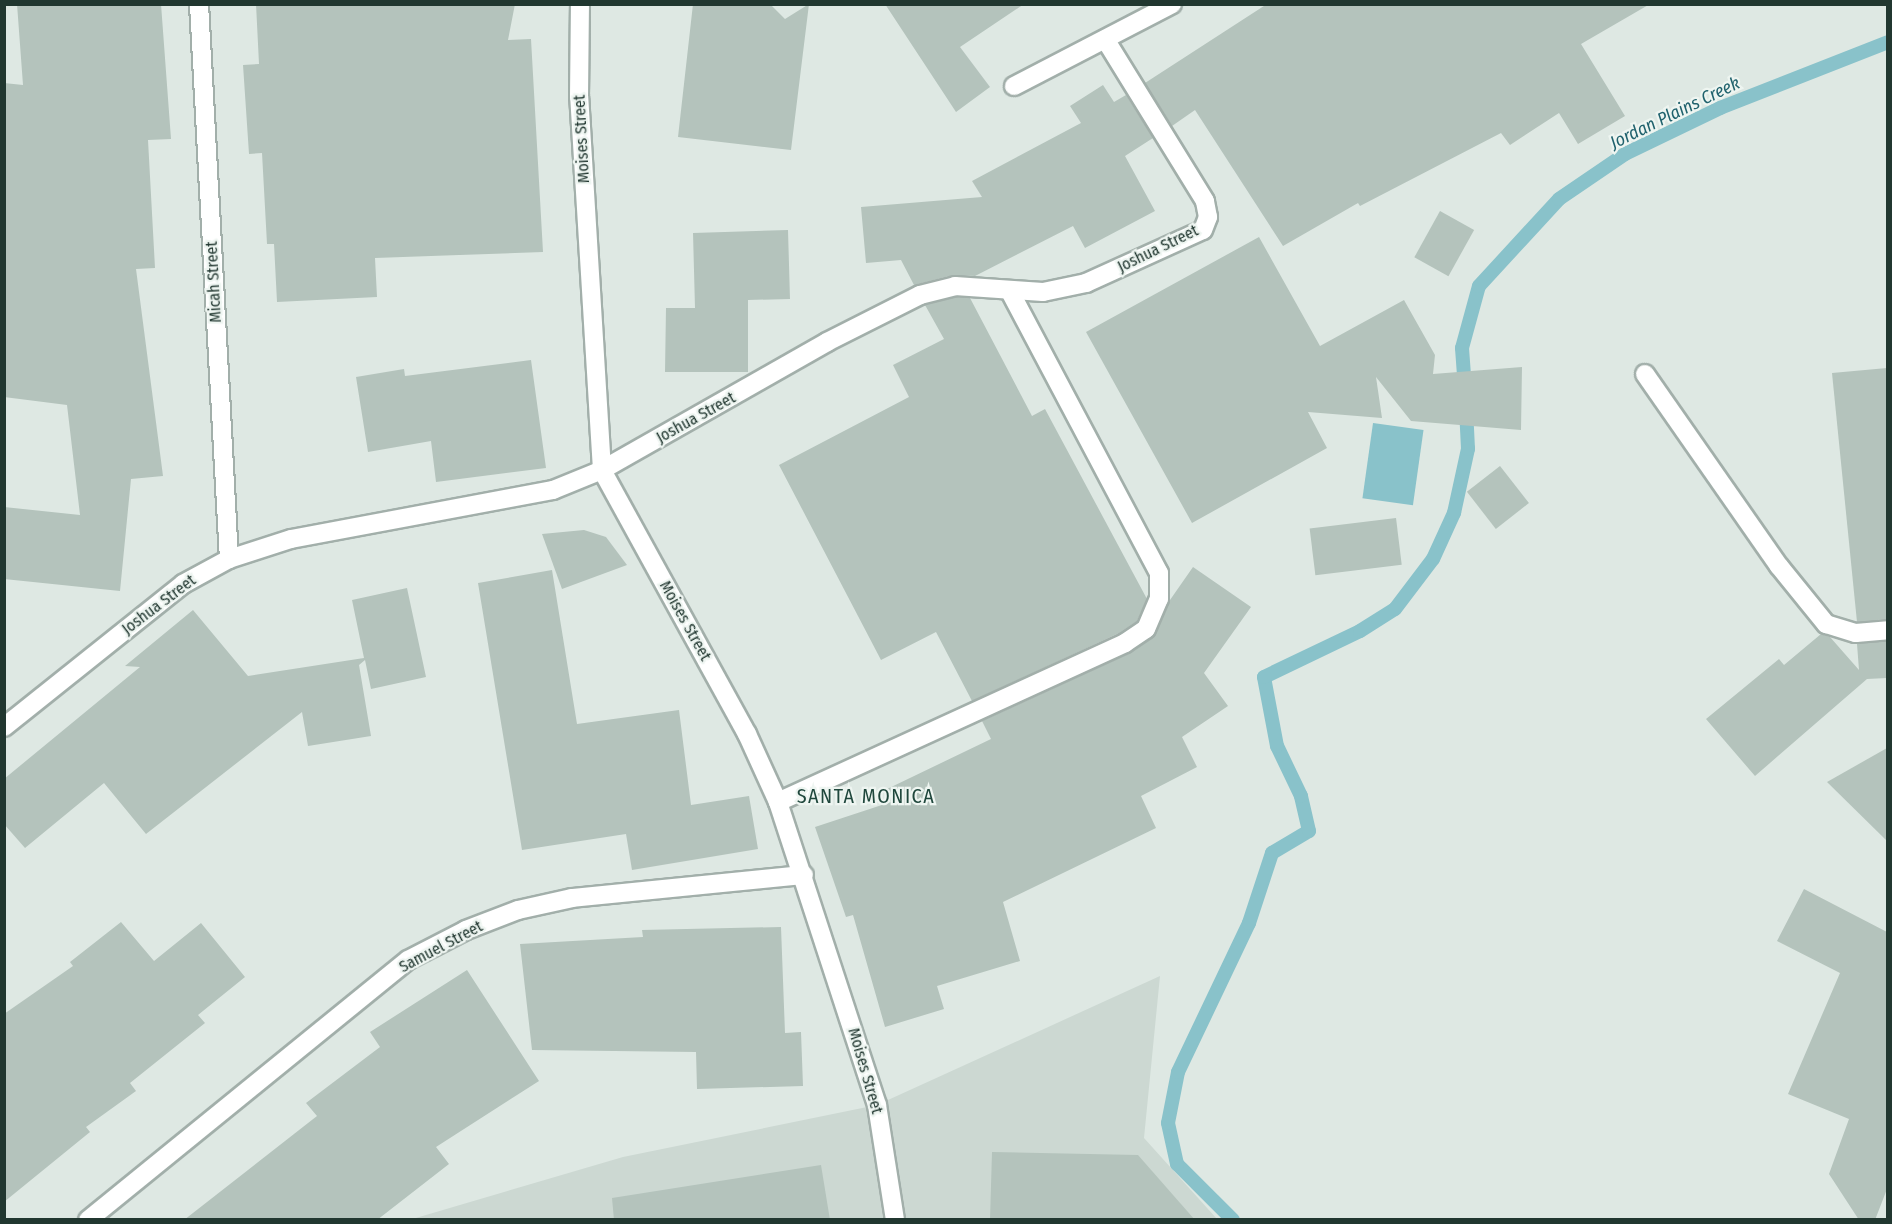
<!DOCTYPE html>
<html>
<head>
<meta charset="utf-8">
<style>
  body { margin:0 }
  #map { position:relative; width:1892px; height:1224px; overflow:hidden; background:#dee8e3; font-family:"Fira Sans Condensed",sans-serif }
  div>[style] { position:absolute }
  .built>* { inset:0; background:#ccd8d2 }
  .water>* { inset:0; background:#89c2ca; transform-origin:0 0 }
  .stream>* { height:14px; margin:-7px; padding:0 7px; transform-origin:7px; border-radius:7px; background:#89c2ca }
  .building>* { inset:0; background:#b4c3bc; transform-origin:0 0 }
  .roads { filter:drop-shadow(2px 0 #a2afaa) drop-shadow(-2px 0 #a2afaa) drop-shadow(0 2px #a2afaa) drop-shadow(0 -2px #a2afaa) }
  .service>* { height:18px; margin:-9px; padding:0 9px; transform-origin:9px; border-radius:9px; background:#fff }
  .minor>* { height:18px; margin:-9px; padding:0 9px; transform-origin:9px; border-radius:9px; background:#fff }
  .tertiary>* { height:18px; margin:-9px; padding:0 9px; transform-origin:9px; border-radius:9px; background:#fff }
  span { translate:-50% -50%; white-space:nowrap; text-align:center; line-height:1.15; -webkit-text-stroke:4.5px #eef5f1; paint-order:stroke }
  .street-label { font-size:16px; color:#213730 }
  .water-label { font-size:18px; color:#20626d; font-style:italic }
  .quarter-label { font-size:20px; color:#1f473c; letter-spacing:1.5px }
  .frame { position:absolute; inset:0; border:6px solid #213730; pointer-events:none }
</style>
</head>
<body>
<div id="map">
  <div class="built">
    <i style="clip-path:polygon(1160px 976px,1144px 1138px,1217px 1219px,409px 1220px,623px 1157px,877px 1105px)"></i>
  </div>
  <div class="water">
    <i style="left:1373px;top:423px;width:51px;height:76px;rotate:8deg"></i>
  </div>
  <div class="stream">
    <i style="left:1465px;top:389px;width:41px;rotate:-94.2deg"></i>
    <i style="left:1462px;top:348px;width:64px;rotate:-74.7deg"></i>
    <i style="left:1479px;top:286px;width:118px;rotate:-47.4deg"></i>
    <i style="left:1559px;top:199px;width:80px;rotate:-34.3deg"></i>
    <i style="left:1625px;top:154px;width:106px;rotate:-25.8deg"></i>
    <i style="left:1720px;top:108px;width:180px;rotate:-21.4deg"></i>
    <i style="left:1233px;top:1220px;width:79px;rotate:-135deg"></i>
    <i style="left:1177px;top:1164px;width:42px;rotate:-102.4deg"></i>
    <i style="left:1168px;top:1123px;width:52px;rotate:-78.9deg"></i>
    <i style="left:1178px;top:1072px;width:165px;rotate:-64.5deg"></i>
    <i style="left:1249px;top:923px;width:74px;rotate:-71.8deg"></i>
    <i style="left:1272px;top:853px;width:43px;rotate:-30.7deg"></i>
    <i style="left:1309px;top:831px;width:36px;rotate:-103deg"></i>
    <i style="left:1301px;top:796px;width:55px;rotate:-115.6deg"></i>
    <i style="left:1277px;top:746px;width:70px;rotate:-100.7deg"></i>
    <i style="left:1264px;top:677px;width:106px;rotate:-25.6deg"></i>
    <i style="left:1360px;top:631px;width:41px;rotate:-32.2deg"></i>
    <i style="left:1395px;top:609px;width:63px;rotate:-52.8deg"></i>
    <i style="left:1433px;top:559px;width:51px;rotate:-65.5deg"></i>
    <i style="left:1454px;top:513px;width:66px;rotate:-77.7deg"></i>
    <i style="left:1468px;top:449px;width:41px;rotate:-92.8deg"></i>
  </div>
  <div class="building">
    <i style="clip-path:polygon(17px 4px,161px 4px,171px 139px,148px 140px,155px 268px,136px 269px,163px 476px,131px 479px,120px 591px,4px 579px,4px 507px,80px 515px,67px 405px,4px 397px,4px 83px,23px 85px)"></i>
    <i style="clip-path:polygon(256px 4px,515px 4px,508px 40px,531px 39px,543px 252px,375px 258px,377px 297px,277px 302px,274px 244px,267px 244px,262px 153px,249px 154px,243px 65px,259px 64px)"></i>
    <i style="clip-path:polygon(693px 4px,770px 4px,785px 19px,809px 4px,791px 150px,678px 137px)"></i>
    <i style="clip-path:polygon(885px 4px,1024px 4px,960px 47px,990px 87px,956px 112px)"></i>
    <i style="clip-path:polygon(1267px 4px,1650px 4px,1581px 44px,1625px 116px,1578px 144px,1559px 113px,1510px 145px,1501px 133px,1360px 206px,1358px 203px,1283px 246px,1195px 110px,1172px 126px,1145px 83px)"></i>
    <i style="clip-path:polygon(1103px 85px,1114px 102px,1126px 95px,1153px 138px,1125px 156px,1155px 211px,1085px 248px,1073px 226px,975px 276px,953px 275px,914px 285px,901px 260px,866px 263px,861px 207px,982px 197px,972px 181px,1081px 123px,1070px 106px)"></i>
    <i style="left:1440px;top:211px;width:39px;height:53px;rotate:29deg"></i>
    <i style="clip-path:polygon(788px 230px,790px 299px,748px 300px,748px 372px,665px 372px,666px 308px,695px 308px,693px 233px)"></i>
    <i style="clip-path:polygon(1259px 237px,1320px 346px,1404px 300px,1435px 355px,1433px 374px,1522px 367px,1521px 430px,1411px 421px,1376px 377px,1382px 418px,1308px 412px,1327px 448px,1192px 523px,1086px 332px)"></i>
    <i style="clip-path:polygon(956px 297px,970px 298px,1032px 416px,1045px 409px,1147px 599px,1137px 621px,1119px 633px,972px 701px,936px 632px,881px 660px,779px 465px,909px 397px,893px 365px,944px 339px,925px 305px)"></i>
    <i style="clip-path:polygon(531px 360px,546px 468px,436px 482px,431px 441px,368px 452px,356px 377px,404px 369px,405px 376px)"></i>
    <i style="clip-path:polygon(1887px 368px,1887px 619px,1857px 622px,1832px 373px)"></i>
    <i style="left:1500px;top:466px;width:47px;height:42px;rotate:52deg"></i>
    <i style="left:1396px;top:518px;width:47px;height:87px;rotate:83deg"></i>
    <i style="clip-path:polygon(584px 530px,606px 537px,627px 565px,562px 589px,542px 534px)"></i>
    <i style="clip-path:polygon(1193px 567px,1251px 607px,1204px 673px,1228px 706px,1182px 737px,1197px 767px,1141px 796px,1156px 828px,1003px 902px,1020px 961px,937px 986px,944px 1009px,885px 1027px,853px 915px,846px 917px,815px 827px,891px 802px,885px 790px,991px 739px,982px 721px,1130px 653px,1152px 638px,1170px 600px)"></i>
    <i style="clip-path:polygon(552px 570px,577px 724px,679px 710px,691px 805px,749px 796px,758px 849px,632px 870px,626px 834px,522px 850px,478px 583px)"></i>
    <i style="clip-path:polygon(407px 588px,426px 677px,371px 689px,365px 660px,359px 665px,371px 736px,308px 746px,302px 712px,146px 834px,104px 783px,25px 848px,4px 824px,4px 779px,140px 667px,125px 666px,193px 610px,248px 676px,364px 658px,352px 600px)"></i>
    <i style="clip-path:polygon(1821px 634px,1830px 637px,1859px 670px,1857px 644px,1887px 641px,1887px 678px,1867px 679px,1755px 776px,1706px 719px,1779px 659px,1784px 665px)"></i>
    <i style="clip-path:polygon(1887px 748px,1887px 841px,1827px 782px)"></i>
    <i style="clip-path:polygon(1804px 889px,1887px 932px,1887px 1189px,1875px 1220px,1859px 1220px,1829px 1174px,1849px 1119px,1788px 1094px,1840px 973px,1777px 941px)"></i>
    <i style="clip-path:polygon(121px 922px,154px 961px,201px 923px,245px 977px,198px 1015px,205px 1023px,130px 1083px,136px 1091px,86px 1127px,90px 1132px,4px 1202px,4px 1014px,73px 966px,70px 962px)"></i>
    <i style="clip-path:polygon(781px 927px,785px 1033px,801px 1032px,803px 1086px,697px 1089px,696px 1052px,532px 1050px,520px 944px,643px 937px,642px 930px)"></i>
    <i style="clip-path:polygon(467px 970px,539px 1081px,436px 1147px,449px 1164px,377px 1220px,184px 1220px,317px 1116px,306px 1103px,380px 1047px,370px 1032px)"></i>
    <i style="clip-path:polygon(992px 1152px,1138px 1155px,1195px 1220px,990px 1220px)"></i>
    <i style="clip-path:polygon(821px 1165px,830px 1220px,614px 1220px,612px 1198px)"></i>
  </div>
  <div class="roads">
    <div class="service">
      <i style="left:1645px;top:374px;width:234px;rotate:55.1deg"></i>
      <i style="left:1779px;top:566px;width:75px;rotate:51deg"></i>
      <i style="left:1826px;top:624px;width:31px;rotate:17deg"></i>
      <i style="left:1856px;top:633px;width:32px;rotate:-5deg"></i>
      <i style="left:778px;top:802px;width:382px;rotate:-24.6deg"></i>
      <i style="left:1125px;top:643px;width:25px;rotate:-34deg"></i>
      <i style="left:1146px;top:629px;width:33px;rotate:-67deg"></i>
      <i style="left:1159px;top:599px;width:26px;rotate:-90deg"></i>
      <i style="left:1159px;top:573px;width:319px;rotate:-117.9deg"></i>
      <i style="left:877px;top:1105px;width:116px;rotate:81.1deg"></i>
    </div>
    <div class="minor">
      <i style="left:199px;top:4px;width:556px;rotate:86.91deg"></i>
      <i style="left:1014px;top:86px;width:178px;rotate:-27.4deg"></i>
      <i style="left:877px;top:1105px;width:319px;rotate:-108.1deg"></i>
      <i style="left:778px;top:802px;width:75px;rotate:-114.5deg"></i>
      <i style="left:747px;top:734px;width:301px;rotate:-118.8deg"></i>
      <i style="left:602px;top:470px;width:259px;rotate:-29.6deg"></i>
      <i style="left:827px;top:342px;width:104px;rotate:-26.8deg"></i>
      <i style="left:920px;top:295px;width:36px;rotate:-14deg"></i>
      <i style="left:955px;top:286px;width:88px;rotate:3.9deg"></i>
      <i style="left:1043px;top:292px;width:44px;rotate:-11.8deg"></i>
      <i style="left:1086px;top:283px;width:128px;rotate:-24.4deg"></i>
      <i style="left:1203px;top:230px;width:14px;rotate:-69deg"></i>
      <i style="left:1208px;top:217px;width:16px;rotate:-101deg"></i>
      <i style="left:1205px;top:201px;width:190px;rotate:-121.7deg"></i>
      <i style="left:88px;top:1220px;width:412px;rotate:-39.1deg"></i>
      <i style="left:408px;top:960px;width:65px;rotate:-27.3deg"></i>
      <i style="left:466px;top:930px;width:56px;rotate:-21deg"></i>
      <i style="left:518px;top:910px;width:55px;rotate:-12.5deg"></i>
      <i style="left:572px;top:898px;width:233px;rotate:-5.7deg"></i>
    </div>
    <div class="tertiary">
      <i style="left:4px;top:727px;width:229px;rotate:-38.6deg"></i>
      <i style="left:183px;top:584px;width:52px;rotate:-28.5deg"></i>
      <i style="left:229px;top:559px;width:65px;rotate:-17.9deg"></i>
      <i style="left:291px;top:539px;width:267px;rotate:-10.6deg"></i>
      <i style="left:553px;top:490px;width:53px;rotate:-22.2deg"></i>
      <i style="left:602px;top:470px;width:374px;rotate:-93.5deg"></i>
      <i style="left:579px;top:97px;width:93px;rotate:-89.4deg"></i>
    </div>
  </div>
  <div class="street-label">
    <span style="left:582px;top:139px;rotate:-93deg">Moises Street</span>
    <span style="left:1158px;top:249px;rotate:-26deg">Joshua Street</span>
    <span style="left:214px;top:282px;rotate:-93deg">Micah Street</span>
    <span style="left:696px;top:418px;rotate:-29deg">Joshua Street</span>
    <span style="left:159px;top:605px;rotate:-37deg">Joshua Street</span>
    <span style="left:685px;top:621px;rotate:61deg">Moises Street</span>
    <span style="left:441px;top:947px;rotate:-28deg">Samuel Street</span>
    <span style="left:865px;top:1071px;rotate:74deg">Moises Street</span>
  </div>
  <div class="water-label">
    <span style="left:1675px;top:113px;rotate:-26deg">Jordan Plains Creek</span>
  </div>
  <div class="quarter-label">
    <span style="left:866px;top:796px">SANTA MONICA</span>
  </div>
  <div class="frame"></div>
</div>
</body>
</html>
